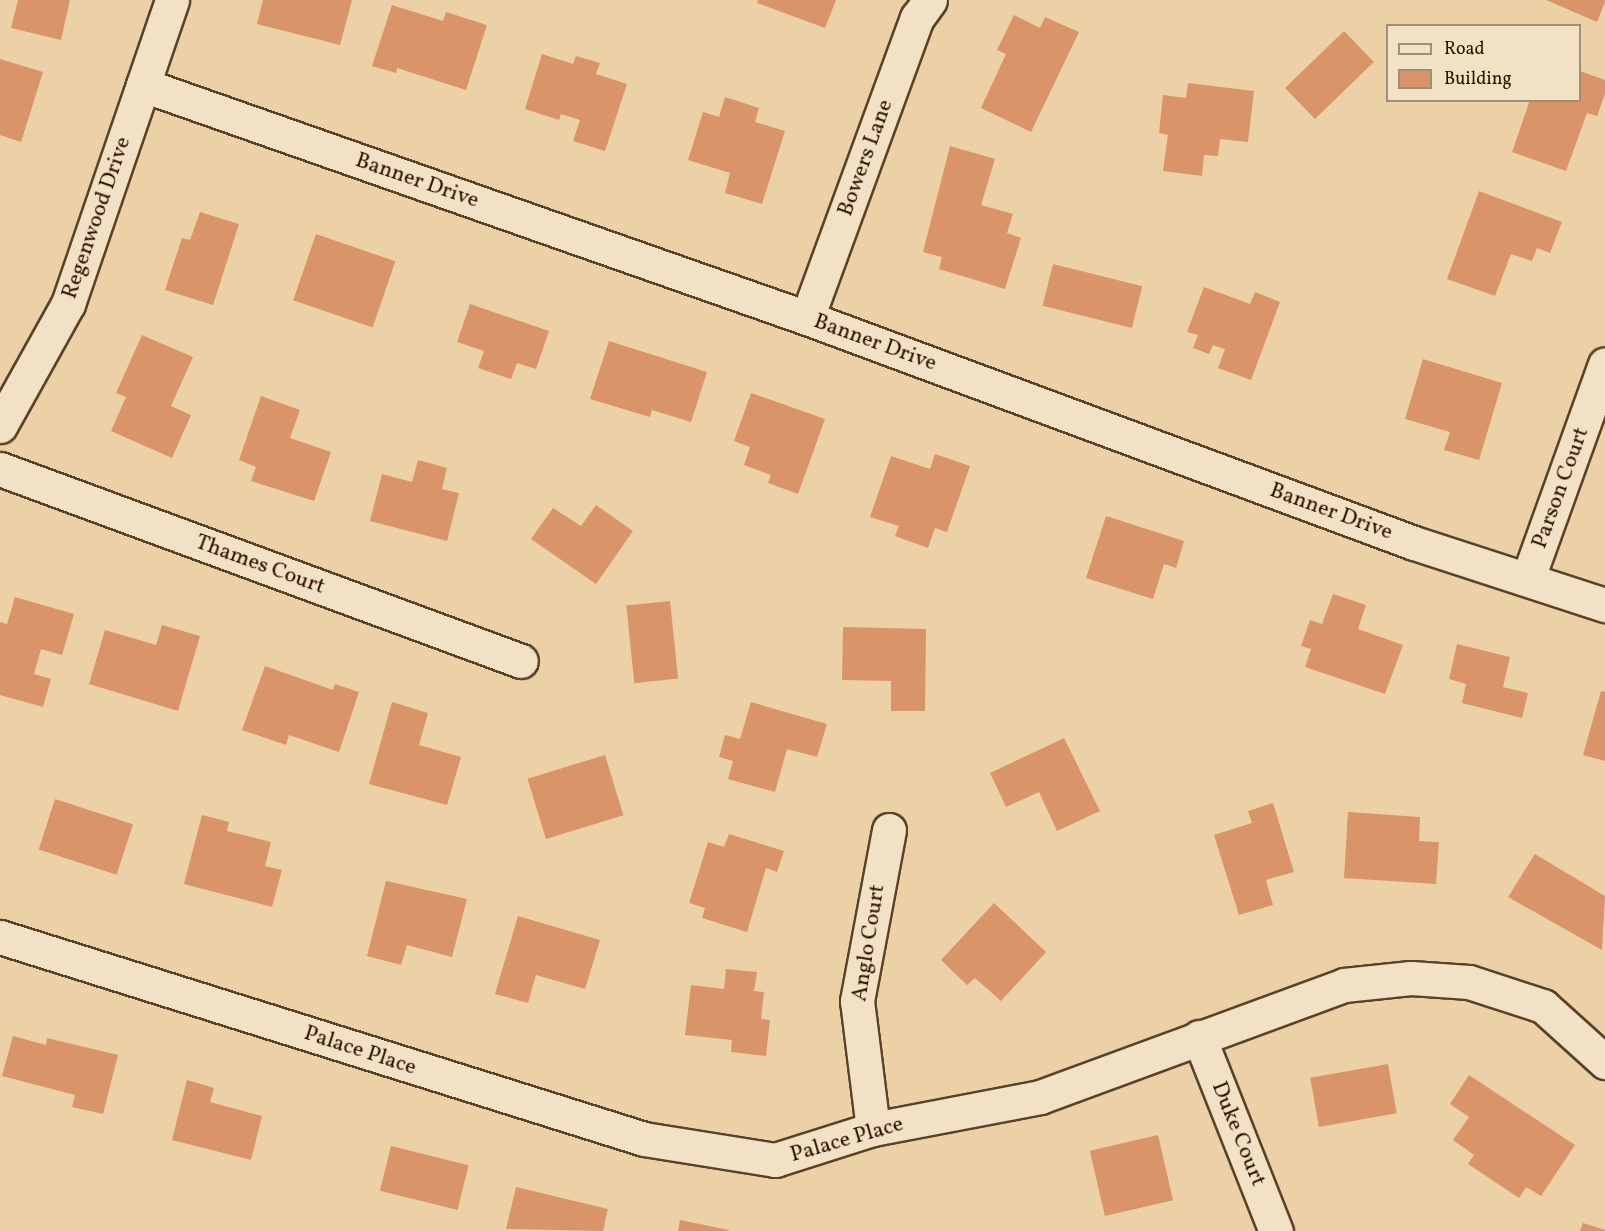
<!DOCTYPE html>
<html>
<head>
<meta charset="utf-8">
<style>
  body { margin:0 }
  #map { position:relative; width:1605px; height:1231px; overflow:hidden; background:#edd1a6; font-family:Vollkorn,serif }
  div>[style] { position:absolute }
  .building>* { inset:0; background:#da9469; transform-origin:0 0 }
  .roads { filter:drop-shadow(2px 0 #58422a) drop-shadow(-2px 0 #58422a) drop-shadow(0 2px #58422a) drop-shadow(0 -2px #58422a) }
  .street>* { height:33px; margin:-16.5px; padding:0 16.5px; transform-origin:16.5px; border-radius:16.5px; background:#f3e1c5 }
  span { translate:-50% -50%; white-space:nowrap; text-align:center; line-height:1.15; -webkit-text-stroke:6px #f3e1c5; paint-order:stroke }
  .street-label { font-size:22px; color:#271200 }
  .legend { position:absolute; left:1386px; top:24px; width:195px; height:78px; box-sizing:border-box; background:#f3e1c5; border:2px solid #a18e76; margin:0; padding:8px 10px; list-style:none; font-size:18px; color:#271200 }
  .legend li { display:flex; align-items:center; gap:12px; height:30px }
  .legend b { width:30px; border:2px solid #a18e76 }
</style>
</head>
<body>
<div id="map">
  <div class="building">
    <i style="clip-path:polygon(18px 0,70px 0,61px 40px,11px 28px)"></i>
    <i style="clip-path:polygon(263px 0,352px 0,340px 45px,257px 24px)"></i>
    <i style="clip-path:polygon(758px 0,836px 0,825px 28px,757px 3px)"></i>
    <i style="clip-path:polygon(1546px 0,1605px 0,1605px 2px,1597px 22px)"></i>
    <i style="clip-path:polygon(392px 5px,443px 21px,446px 12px,487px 25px,466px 90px,397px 68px,396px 73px,372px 66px)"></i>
    <i style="clip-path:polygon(1014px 15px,1040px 28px,1045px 17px,1079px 32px,1031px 132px,981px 108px,1006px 54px,997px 50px)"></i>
    <i style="left:1344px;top:31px;width:43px;height:82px;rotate:46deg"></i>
    <i style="clip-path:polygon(542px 54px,573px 64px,576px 56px,600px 63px,596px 74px,627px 84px,605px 151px,573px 141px,580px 120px,561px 114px,559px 120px,525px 109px)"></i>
    <i style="clip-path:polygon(0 59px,43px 72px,21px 142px,0 135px)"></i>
    <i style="clip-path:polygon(1580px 71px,1605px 80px,1605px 94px,1597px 116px,1587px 113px,1566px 171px,1512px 152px,1530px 100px,1580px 100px)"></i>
    <i style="clip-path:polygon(1188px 83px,1254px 91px,1248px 142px,1220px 139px,1218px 156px,1204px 155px,1202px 176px,1163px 171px,1168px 135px,1159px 133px,1163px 95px,1186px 98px)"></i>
    <i style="clip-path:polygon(725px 97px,759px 108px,755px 122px,785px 131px,762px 204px,725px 193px,730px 173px,688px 160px,703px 112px,719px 117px)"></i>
    <i style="clip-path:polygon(950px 146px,995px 159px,981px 205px,1013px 214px,1007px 233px,1021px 238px,1005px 289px,939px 269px,942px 257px,923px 252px)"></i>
    <i style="clip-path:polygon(1479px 191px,1562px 222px,1550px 253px,1537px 248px,1532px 261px,1511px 254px,1495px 296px,1447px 279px)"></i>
    <i style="clip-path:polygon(200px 212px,239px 224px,213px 305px,165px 290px,182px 238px,190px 240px)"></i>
    <i style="left:316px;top:234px;width:84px;height:70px;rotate:19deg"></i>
    <i style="left:1053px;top:264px;width:92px;height:43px;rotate:14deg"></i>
    <i style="clip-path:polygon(1204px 287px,1250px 304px,1255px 292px,1280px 302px,1251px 380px,1218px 368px,1225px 349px,1213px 345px,1209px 354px,1193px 348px,1198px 335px,1187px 332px)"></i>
    <i style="clip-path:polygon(470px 304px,549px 331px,536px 369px,517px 363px,511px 379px,478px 368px,484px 351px,457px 342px)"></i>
    <i style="clip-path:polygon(142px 335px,193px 357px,171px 406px,191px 415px,172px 458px,111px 431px,126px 397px,116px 393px)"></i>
    <i style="clip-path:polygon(609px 341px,707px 372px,691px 422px,652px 410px,650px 417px,590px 399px)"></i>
    <i style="clip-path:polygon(1423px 359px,1502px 383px,1479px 460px,1444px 450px,1450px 432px,1405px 419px)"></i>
    <i style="clip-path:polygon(751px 393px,825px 419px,798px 494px,768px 483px,771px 475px,744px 465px,750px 447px,734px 441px)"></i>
    <i style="clip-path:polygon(261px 396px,300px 410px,290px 438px,331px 452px,314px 501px,251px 481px,256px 467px,239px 460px)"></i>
    <i style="clip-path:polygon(935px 454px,970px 466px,947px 532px,935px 528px,928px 548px,895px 536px,899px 526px,870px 517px,891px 456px,930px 469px)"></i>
    <i style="clip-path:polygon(418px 460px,447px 468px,442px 489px,459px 493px,447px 541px,370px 521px,382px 474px,412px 482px)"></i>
    <i style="clip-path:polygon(596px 505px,633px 531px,596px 584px,531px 539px,553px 508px,581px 526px)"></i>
    <i style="clip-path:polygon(1106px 516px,1184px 541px,1176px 568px,1164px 564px,1153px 599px,1086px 578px)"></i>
    <i style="clip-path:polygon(1333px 594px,1366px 605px,1358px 629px,1403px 645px,1385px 694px,1305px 667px,1311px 649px,1301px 646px,1310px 620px,1322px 624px)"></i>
    <i style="clip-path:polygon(15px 597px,74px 614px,62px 655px,41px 649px,34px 674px,51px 679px,43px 707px,0 695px,0 622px,7px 624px)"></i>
    <i style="left:670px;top:601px;width:78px;height:44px;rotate:84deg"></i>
    <i style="clip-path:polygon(162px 625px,200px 636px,178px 711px,89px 684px,105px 630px,156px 645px)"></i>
    <i style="clip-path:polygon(843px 627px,926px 629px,925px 711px,891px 711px,891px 681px,842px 680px)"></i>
    <i style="clip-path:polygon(1457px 644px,1510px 657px,1503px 687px,1528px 693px,1522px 718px,1462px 703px,1466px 684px,1449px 679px)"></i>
    <i style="clip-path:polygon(265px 666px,333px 690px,335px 684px,359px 692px,339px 752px,289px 735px,286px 745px,242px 730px)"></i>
    <i style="clip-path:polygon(1601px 691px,1605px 692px,1605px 761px,1583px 755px)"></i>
    <i style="clip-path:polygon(392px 702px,428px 713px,419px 745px,461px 757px,447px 805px,369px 784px)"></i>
    <i style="clip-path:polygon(751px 702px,827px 724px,817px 757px,787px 749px,775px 792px,728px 779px,733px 761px,719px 757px,725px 735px,740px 739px)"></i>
    <i style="clip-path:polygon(1064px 738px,1100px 811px,1057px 831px,1039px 792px,1006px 807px,990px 773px)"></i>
    <i style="left:605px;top:755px;width:63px;height:81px;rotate:73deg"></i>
    <i style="left:55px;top:799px;width:82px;height:53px;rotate:18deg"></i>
    <i style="clip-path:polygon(1273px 803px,1294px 872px,1266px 880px,1273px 905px,1239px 915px,1214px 835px,1252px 823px,1248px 811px)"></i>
    <i style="clip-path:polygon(1348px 812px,1420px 817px,1419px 841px,1439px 842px,1436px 884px,1344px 878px)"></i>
    <i style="clip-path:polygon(202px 815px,229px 822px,227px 831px,271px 842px,265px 866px,282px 870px,272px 907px,184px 884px)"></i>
    <i style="clip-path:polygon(729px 834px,784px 851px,777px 872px,766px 868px,747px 932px,702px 918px,705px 908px,689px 903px,708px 842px,724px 847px)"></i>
    <i style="clip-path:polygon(1535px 854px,1605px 896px,1602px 950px,1508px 897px)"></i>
    <i style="clip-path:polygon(386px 881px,467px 899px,452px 957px,407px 945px,401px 965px,367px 956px)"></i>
    <i style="clip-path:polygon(994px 903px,1046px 952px,1001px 1001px,975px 978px,967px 985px,941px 960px)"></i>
    <i style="clip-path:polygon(518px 916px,600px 940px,585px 989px,536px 975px,528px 1003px,495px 994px)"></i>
    <i style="clip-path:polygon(726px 969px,757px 972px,754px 991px,764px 992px,761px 1019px,770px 1020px,766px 1056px,731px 1052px,732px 1040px,685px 1035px,691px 985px,724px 989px)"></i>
    <i style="clip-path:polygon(13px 1036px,46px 1045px,47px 1038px,118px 1055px,103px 1114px,72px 1107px,75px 1095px,2px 1076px)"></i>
    <i style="left:1388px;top:1064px;width:50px;height:79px;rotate:80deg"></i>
    <i style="clip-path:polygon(1469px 1075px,1575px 1145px,1541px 1196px,1526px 1187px,1519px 1198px,1468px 1164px,1474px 1155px,1453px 1140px,1469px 1117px,1450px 1104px)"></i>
    <i style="clip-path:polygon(187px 1080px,214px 1088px,210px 1102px,262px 1116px,251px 1160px,172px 1140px)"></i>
    <i style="left:1158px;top:1135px;width:67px;height:70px;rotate:77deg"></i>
    <i style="left:391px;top:1146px;width:80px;height:46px;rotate:14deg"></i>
    <i style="clip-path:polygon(516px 1187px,608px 1209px,603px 1231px,506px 1229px)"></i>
    <i style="clip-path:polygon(680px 1220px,729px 1230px,728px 1231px,678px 1231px)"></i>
    <i style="clip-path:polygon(1583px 1223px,1605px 1230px,1605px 1231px,1580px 1231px)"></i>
  </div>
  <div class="roads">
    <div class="street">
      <i style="left:143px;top:85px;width:704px;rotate:19.34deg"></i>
      <i style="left:807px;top:318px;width:647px;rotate:20.34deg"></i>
      <i style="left:1414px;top:543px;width:201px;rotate:18deg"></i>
      <i style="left:807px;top:318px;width:320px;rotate:-69.9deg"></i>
      <i style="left:917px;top:18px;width:22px;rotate:-54deg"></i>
      <i style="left:0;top:426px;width:140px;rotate:-60.9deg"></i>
      <i style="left:68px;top:304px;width:321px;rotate:-71.1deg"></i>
      <i style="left:0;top:469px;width:555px;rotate:20.23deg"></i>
      <i style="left:1528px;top:578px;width:227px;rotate:-70.2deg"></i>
      <i style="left:0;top:937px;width:675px;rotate:17.41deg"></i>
      <i style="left:644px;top:1139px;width:133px;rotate:9.1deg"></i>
      <i style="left:775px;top:1160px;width:103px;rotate:-17.6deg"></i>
      <i style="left:873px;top:1129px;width:170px;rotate:-10.8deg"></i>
      <i style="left:1040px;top:1097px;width:324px;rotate:-20.2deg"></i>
      <i style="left:1344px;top:985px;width:67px;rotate:-6deg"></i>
      <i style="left:1411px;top:978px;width:58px;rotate:3.9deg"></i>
      <i style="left:1469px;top:982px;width:78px;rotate:18deg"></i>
      <i style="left:1543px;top:1006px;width:84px;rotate:42.1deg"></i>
      <i style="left:1199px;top:1037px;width:209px;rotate:68.4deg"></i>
      <i style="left:873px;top:1129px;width:129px;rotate:-97.1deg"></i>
      <i style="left:857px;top:1001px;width:174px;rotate:-79.4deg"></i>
    </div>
  </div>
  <div class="street-label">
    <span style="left:866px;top:158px;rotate:-70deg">Bowers Lane</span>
    <span style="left:417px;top:181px;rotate:19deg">Banner Drive</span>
    <span style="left:97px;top:218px;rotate:-71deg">Regenwood Drive</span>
    <span style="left:875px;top:343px;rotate:20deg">Banner Drive</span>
    <span style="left:1561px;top:488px;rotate:-70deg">Parson Court</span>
    <span style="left:1331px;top:512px;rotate:20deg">Banner Drive</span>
    <span style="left:260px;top:565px;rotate:20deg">Thames Court</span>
    <span style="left:869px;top:943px;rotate:-81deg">Anglo Court</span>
    <span style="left:360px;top:1051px;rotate:18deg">Palace Place</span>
    <span style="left:1238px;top:1134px;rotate:68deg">Duke Court</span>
    <span style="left:847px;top:1140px;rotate:-16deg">Palace Place</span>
  </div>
  <ul class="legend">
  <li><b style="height:8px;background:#f3e1c5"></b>Road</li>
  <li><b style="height:16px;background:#da9469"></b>Building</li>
  </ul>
</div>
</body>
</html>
